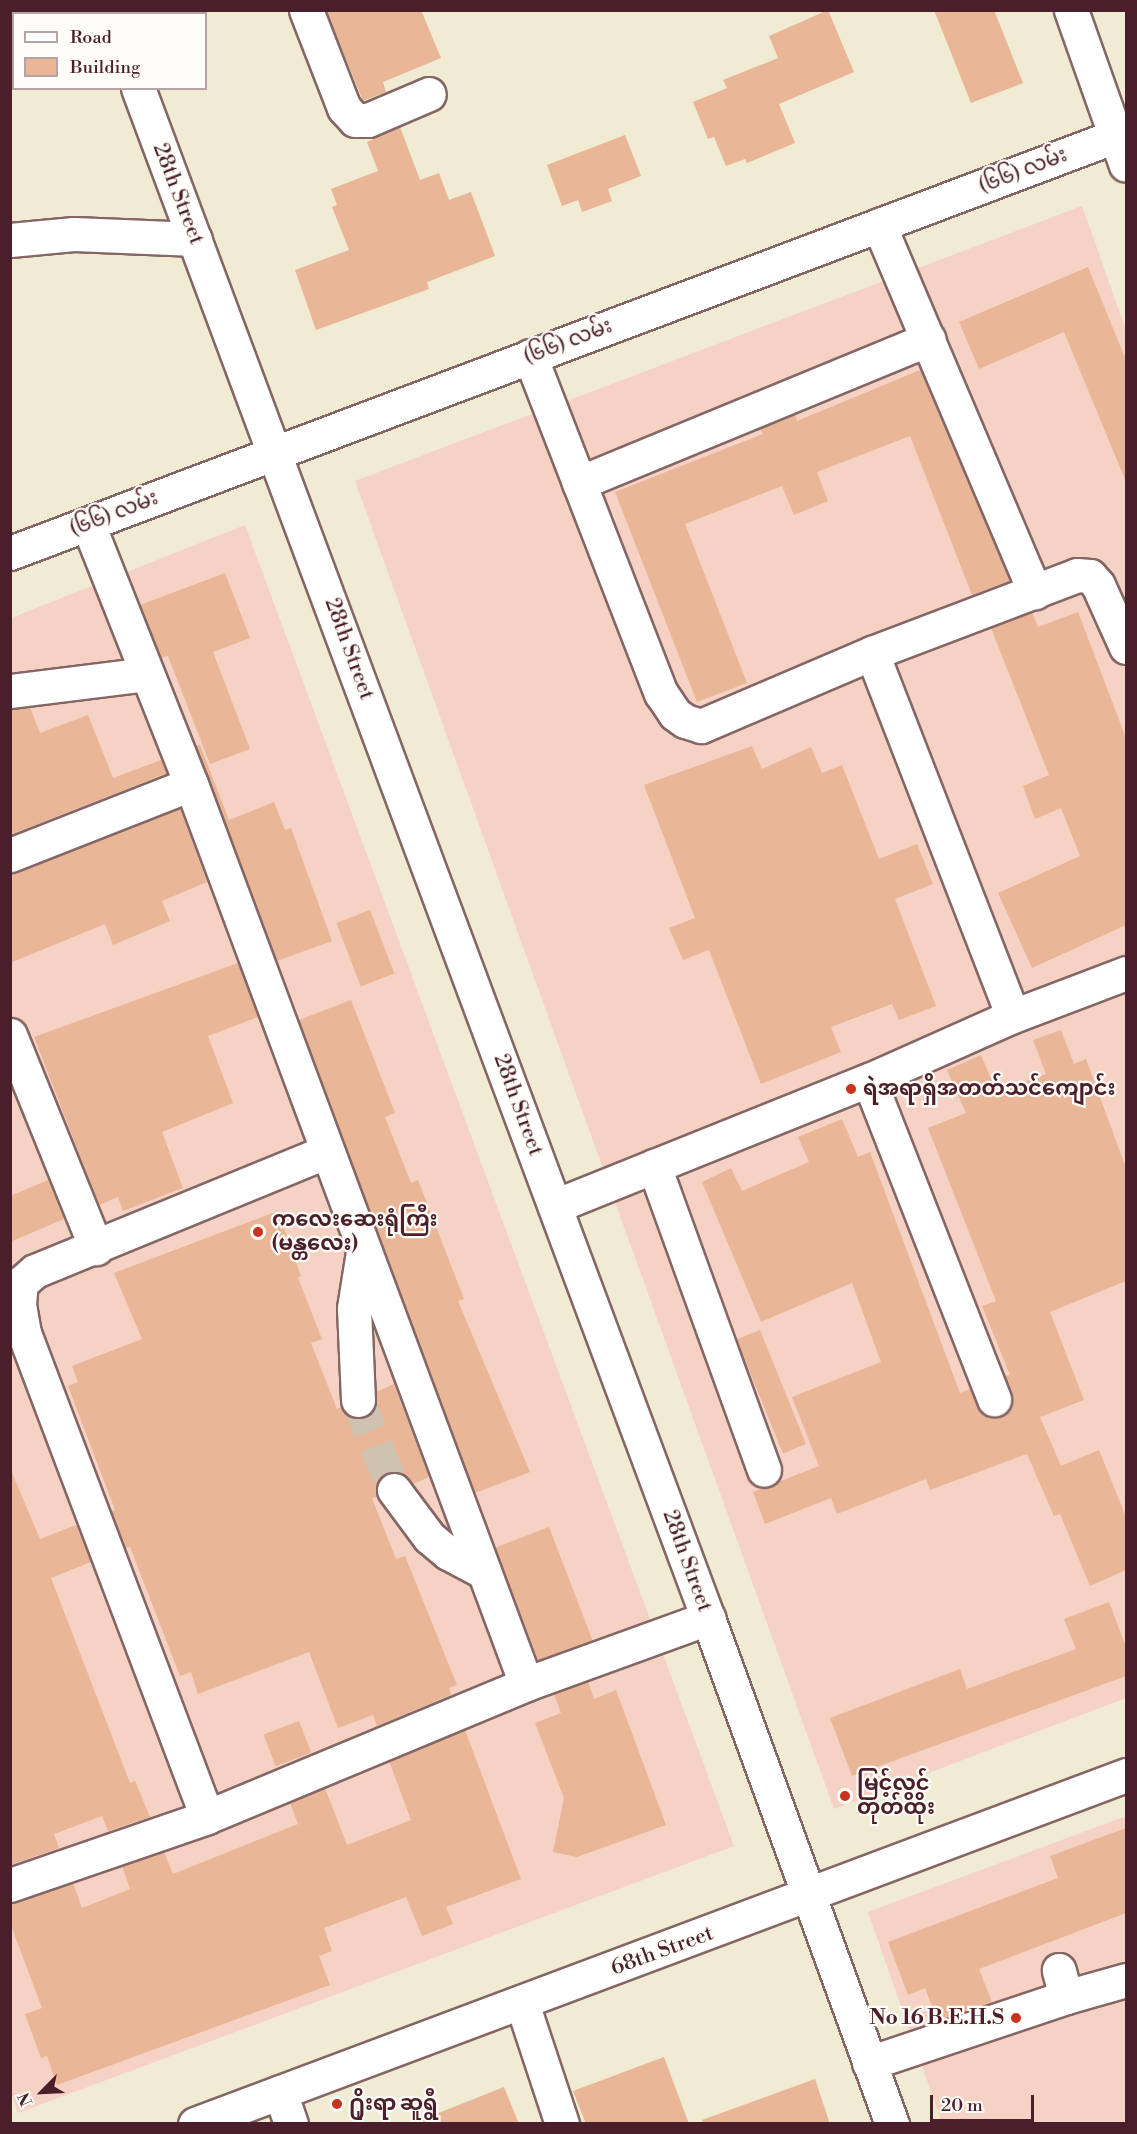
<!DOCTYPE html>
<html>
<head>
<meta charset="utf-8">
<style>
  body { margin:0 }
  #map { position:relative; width:1137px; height:2134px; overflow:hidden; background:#f0ebd2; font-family:"Libre Bodoni","Noto Sans Myanmar",serif }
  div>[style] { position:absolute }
  .built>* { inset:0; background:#f6d2c4 }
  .building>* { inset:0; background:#e9b697; transform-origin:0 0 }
  .minor-tunnel>* { height:33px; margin-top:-16.5px; transform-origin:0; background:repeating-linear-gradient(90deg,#cfc2b1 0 33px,transparent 0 49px) }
  .roads { filter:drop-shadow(2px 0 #846665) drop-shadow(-2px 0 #846665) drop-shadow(0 2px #846665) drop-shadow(0 -2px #846665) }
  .minor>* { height:33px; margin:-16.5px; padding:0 16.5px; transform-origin:16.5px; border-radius:16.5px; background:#fff }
  .dots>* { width:16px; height:16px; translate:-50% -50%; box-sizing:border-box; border:3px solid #fdfcf7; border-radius:50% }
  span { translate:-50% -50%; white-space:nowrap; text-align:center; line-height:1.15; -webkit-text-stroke:4.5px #fdfcf7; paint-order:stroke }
  .street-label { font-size:21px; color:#4a1f2b }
  .poi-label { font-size:21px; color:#4a1f2b; font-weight:700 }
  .left { translate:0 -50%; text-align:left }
  .right { translate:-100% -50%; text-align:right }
  .frame { position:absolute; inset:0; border:12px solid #4a1f2b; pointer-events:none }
  .legend { position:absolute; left:12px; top:12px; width:195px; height:78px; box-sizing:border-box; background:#fdfcf7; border:2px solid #b5a4a5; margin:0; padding:8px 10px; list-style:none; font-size:18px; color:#4a1f2b }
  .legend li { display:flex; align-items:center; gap:12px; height:30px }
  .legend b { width:30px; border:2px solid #b5a4a5 }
  .north { position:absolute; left:12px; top:2062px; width:60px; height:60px; -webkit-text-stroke:4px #fdfcf7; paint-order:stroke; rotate:246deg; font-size:16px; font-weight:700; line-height:24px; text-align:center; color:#4a1f2b }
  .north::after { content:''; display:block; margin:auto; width:21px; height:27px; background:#4a1f2b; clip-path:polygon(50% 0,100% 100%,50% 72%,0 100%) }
  .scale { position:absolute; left:930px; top:2095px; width:104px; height:27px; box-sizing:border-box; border:3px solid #4a1f2b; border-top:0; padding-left:8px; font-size:18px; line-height:21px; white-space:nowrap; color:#4a1f2b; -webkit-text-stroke:4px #fdfcf7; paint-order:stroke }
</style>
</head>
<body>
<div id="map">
  <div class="built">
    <i style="clip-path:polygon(1082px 206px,1126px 330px,1126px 1698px,834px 1809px,355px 481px)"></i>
    <i style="clip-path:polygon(245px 525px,734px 1846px,18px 2113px,11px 2092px,11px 618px)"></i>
    <i style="clip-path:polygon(1126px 1816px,1126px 2123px,942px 2123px,868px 1912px)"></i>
  </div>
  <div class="building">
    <i style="clip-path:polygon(326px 10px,421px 10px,441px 58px,383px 82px,386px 92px,363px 101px)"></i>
    <i style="clip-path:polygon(828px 10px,854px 72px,779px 104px,795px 143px,747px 163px,745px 159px,726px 166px,714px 137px,708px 139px,693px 102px,727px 88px,723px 80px,778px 58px,769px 36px)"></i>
    <i style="clip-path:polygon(934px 10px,994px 10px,1023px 83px,971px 103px)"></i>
    <i style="clip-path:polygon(400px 127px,420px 180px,439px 173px,449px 200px,471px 192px,495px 256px,427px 282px,429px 289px,316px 330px,295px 270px,349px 250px,332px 207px,337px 205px,331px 189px,378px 171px,367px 142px)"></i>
    <i style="clip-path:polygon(625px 135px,641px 176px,608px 189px,612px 201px,582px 212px,578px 200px,562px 206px,547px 165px)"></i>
    <i style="clip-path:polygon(1088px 267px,1126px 360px,1126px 482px,1064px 332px,979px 369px,959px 322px)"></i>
    <i style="clip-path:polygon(920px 370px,1010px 581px,972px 595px,910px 436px,817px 472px,828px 501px,794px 515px,782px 486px,685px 524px,747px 683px,697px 702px,615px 492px,763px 434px,760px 429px,795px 414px,797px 421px)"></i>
    <i style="clip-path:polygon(225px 573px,250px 638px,213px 652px,250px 749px,210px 764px,168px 656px,161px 658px,140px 605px)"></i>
    <i style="clip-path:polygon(1032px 612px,1038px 627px,1078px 612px,1126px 738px,1126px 925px,1032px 968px,998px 893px,1080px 856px,1061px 808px,1035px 819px,1023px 786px,1049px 775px,991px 628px)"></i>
    <i style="clip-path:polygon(30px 707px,40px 733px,88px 715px,113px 778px,161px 760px,167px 773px,10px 835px,10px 709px)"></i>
    <i style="clip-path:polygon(200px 745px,229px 820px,274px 802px,285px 830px,291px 828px,332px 941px,277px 961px,196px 746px)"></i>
    <i style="clip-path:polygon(752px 746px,762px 769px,811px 747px,822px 773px,842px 765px,879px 859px,917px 844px,933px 884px,895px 899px,936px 1006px,899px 1020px,892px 1004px,831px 1027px,841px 1052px,761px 1084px,709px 950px,683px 960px,669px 928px,695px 918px,644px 785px)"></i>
    <i style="clip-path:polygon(180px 808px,207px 882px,162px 901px,170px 921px,113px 945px,105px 924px,10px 963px,10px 873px)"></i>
    <i style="left:370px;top:910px;width:68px;height:36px;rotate:69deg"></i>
    <i style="clip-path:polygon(238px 963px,258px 1017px,208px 1036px,233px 1103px,162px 1132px,183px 1188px,123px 1211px,118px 1197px,99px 1205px,34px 1037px)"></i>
    <i style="clip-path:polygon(351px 1000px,395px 1113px,385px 1117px,411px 1183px,418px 1180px,464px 1299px,458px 1301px,530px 1472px,475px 1493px,299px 1020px)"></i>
    <i style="clip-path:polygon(1061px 1030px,1074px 1064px,1086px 1059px,1126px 1168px,1126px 1281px,1050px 1312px,1084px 1400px,1040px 1417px,1061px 1466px,1099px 1450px,1126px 1517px,1126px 1570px,1090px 1586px,1060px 1514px,1054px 1516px,1027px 1454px,930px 1490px,926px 1479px,837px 1514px,831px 1498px,765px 1524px,753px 1492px,819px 1466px,792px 1397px,881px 1362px,852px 1283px,761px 1322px,702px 1182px,731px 1168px,742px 1191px,809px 1162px,798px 1137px,842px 1119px,858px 1157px,870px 1152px,960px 1393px,970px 1389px,982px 1413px,1001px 1416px,1012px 1402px,1005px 1376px,1010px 1375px,982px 1306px,996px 1301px,928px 1128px,966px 1113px,947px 1070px,981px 1055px,997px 1092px,1046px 1074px,1033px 1040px)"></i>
    <i style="clip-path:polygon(48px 1180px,64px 1219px,10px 1242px,10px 1196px)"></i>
    <i style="clip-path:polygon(278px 1211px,301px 1276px,298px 1278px,322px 1339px,311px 1343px,337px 1409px,341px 1407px,350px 1417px,368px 1416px,375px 1408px,376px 1392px,394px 1384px,429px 1477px,413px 1484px,402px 1473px,391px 1472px,377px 1482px,377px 1497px,372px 1498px,396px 1559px,405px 1556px,457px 1685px,449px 1688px,451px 1695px,377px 1726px,373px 1715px,338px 1728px,309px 1652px,198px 1694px,191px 1672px,180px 1676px,130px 1547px,125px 1548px,111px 1511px,115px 1510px,68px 1386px,78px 1382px,72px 1366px,142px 1339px,114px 1273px)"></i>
    <i style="left:760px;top:1330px;width:123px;height:25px;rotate:68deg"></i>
    <i style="clip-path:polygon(10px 1468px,40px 1539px,76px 1525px,91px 1562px,51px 1578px,130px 1783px,135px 1781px,150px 1817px,108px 1831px,102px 1816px,54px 1834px,59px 1848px,10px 1865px)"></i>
    <i style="left:549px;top:1527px;width:121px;height:58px;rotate:69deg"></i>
    <i style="clip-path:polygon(1109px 1602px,1126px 1647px,1126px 1676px,852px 1776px,830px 1718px,960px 1669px,967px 1689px,1076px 1649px,1064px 1619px)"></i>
    <i style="clip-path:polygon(588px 1682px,594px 1699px,616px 1690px,666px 1825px,577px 1857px,553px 1852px,564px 1798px,535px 1723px,561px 1713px,554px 1694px)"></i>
    <i style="left:299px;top:1721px;width:34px;height:38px;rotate:69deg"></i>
    <i style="clip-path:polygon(465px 1730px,521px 1879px,446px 1907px,453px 1924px,422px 1936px,406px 1897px,324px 1928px,332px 1951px,319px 1956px,330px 1985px,57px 2085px,47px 2056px,41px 2058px,25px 2014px,42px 2008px,10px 1923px,10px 1903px,73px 1883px,82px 1908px,130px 1889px,122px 1866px,164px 1852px,173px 1874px,298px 1824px,290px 1803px,325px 1788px,347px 1845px,411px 1820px,389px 1761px)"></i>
    <i style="clip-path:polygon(1126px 1828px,1126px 1913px,979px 1969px,992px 2002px,937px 2020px,925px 1988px,908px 1995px,888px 1942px,1058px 1878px,1050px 1856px)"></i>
    <i style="clip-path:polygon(664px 2057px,689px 2124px,586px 2124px,573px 2091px)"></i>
    <i style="clip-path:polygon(815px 2079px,830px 2124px,703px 2124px,702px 2120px)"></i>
    <i style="clip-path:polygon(504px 2087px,519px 2124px,416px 2124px,416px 2122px)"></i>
  </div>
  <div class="minor-tunnel">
    <i style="left:358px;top:1400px;width:97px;rotate:68.2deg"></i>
  </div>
  <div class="roads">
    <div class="minor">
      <i style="left:109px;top:10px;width:4px;rotate:76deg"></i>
      <i style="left:306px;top:10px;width:105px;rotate:68.8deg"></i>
      <i style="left:344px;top:108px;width:16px;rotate:47deg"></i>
      <i style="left:355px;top:120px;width:13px"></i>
      <i style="left:368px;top:120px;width:66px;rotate:-23.1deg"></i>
      <i style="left:1071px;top:10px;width:164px;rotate:70.5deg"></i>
      <i style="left:138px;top:88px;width:1633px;rotate:69.57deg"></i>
      <i style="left:708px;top:1618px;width:538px;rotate:70.02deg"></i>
      <i style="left:879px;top:225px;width:399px;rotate:67deg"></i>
      <i style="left:10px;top:240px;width:64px;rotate:-5.4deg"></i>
      <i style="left:74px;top:234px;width:121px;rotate:2.4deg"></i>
      <i style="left:530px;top:356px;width:362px;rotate:68.8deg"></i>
      <i style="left:661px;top:693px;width:25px;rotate:56deg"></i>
      <i style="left:675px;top:714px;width:12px;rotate:35deg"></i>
      <i style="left:685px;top:721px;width:17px;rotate:17deg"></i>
      <i style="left:701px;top:726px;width:186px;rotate:-23.1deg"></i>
      <i style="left:872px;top:653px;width:219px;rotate:-20.8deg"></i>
      <i style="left:1077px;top:575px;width:13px;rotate:4deg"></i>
      <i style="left:1090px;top:576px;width:12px;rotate:48deg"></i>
      <i style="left:1098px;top:585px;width:68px;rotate:65.7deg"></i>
      <i style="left:579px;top:483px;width:378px;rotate:-22.4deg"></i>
      <i style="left:88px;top:524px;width:280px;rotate:68.4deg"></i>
      <i style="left:191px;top:784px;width:960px;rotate:69.58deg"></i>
      <i style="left:10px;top:553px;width:1193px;rotate:-20.67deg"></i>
      <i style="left:872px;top:653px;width:389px;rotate:68.8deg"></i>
      <i style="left:10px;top:691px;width:137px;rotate:-7.1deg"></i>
      <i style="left:10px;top:855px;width:194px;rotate:-21.4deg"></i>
      <i style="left:10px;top:1035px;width:230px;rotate:68deg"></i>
      <i style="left:869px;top:1080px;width:343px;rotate:68.6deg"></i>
      <i style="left:654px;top:1166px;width:323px;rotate:70.1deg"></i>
      <i style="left:555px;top:1206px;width:338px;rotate:-21.9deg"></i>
      <i style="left:869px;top:1080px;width:158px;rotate:-24deg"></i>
      <i style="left:1013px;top:1016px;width:121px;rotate:-20.8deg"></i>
      <i style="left:358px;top:1400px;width:92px;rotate:-92.5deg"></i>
      <i style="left:354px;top:1308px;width:57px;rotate:-80.9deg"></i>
      <i style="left:394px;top:1490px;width:59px;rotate:53.3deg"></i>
      <i style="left:429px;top:1537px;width:25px;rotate:40deg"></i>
      <i style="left:448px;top:1553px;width:41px;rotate:27.8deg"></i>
      <i style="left:207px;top:1817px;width:517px;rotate:-110.71deg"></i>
      <i style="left:24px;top:1333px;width:29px;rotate:-100deg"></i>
      <i style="left:19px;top:1304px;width:21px;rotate:-85deg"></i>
      <i style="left:21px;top:1283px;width:18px;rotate:-41deg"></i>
      <i style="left:35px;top:1271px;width:313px;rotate:-22.3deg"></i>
      <i style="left:10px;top:1885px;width:208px;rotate:-19deg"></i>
      <i style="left:207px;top:1817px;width:346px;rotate:-22.6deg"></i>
      <i style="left:526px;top:1684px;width:194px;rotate:-19.9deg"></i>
      <i style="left:1066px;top:1997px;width:62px;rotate:-15.8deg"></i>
      <i style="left:522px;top:2003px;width:127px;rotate:71.7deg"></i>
      <i style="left:869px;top:2063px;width:208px;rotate:-18.5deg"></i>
      <i style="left:1066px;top:1997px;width:28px;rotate:-105deg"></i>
      <i style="left:280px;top:2092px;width:34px;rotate:71deg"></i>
      <i style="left:195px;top:2124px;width:994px;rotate:-20.55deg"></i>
    </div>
  </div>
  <div class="dots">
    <i style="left:851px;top:1089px;background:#c8321e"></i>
    <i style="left:258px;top:1232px;background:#c8321e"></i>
    <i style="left:845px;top:1796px;background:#c8321e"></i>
    <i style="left:1016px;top:2018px;background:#c8321e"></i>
    <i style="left:337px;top:2104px;background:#c8321e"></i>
  </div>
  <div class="street-label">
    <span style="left:1023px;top:171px;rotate:-21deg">(၆၆) လမ်း</span>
    <span style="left:178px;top:194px;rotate:69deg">28th Street</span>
    <span style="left:568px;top:342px;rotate:-21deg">(၆၆) လမ်း</span>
    <span style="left:114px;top:514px;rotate:-21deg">(၆၆) လမ်း</span>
    <span style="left:349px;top:649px;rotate:70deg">28th Street</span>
    <span style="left:518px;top:1105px;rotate:70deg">28th Street</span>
    <span style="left:687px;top:1561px;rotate:70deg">28th Street</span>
    <span style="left:662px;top:1951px;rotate:-20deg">68th Street</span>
  </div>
  <div class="poi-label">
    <span class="left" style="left:863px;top:1089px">ရဲအရာရှိအတတ်သင်ကျောင်း</span>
    <span class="left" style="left:272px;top:1232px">ကလေးဆေးရုံကြီး<br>(မန္တလေး)</span>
    <span class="left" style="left:857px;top:1796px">မြင့်လွင်<br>တုတ်ထိုး</span>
    <span class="right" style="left:1004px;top:2018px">No 16 B.E.H.S</span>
    <span class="left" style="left:349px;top:2104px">႐ိုးရာ ဆူရွီ</span>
  </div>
  <div class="frame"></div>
  <ul class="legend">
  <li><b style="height:8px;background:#fff"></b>Road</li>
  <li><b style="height:16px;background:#e9b697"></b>Building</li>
  </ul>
  <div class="north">N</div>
  <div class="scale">20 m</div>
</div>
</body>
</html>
